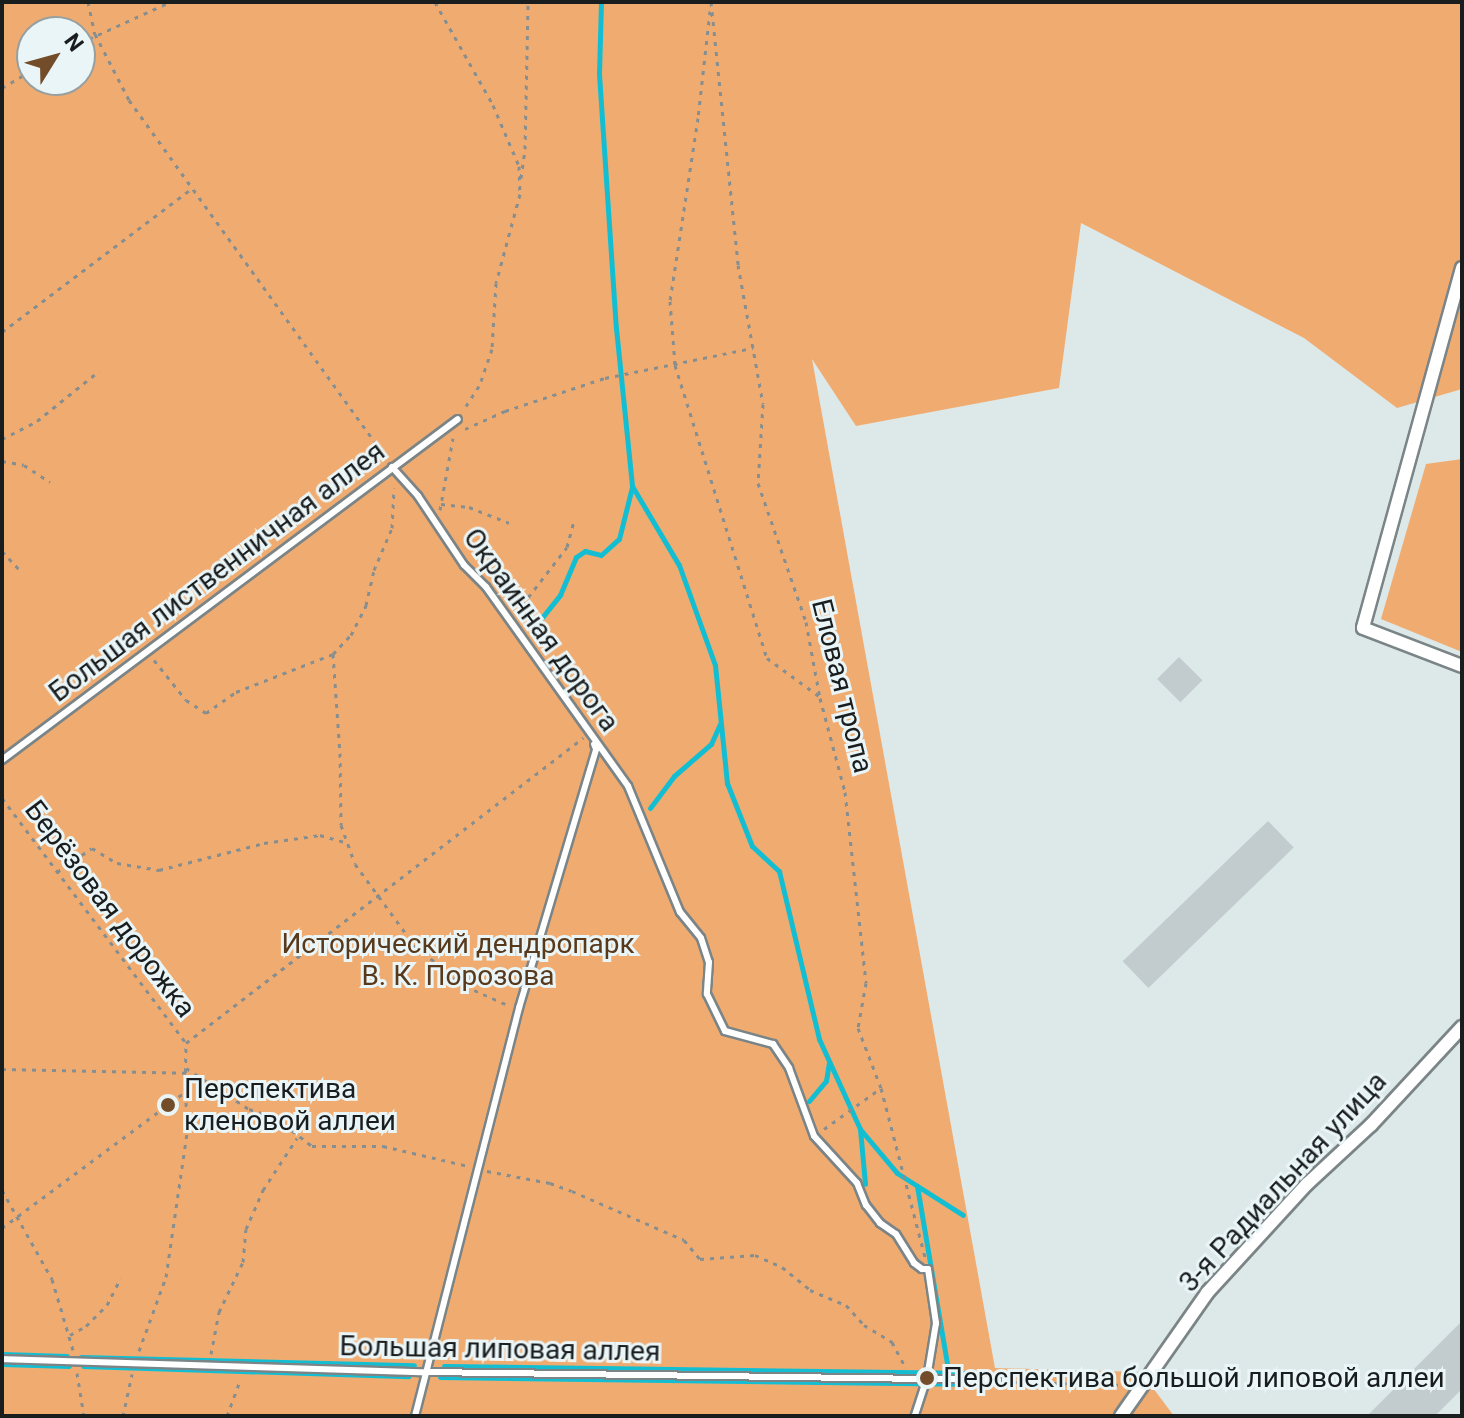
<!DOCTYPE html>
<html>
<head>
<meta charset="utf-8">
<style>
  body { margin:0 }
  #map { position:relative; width:1464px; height:1418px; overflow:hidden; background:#dde8e9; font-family:Roboto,sans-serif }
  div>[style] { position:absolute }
  .green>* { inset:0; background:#f0ac70 }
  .stream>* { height:5px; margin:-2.5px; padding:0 2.5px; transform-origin:2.5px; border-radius:2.5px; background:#14bed2 }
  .building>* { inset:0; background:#c2ccce; transform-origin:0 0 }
  .path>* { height:3px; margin-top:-1.5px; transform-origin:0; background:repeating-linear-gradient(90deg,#878e8f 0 4px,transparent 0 10px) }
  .roads { filter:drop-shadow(2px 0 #7b8486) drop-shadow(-2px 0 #7b8486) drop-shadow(0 2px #7b8486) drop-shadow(0 -2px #7b8486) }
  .lane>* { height:6px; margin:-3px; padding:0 3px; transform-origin:3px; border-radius:3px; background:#fff }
  .street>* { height:12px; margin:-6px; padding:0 6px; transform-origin:6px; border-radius:6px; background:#fff }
  .dots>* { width:22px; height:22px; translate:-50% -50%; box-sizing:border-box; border:4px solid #eaf5f7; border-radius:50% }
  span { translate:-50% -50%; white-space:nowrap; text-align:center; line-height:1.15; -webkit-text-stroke:6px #eaf5f7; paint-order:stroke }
  .street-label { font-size:28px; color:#1a1d1e }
  .park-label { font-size:28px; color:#58391c }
  .poi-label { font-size:28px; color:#1a1d1e }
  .left { translate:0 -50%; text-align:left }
  .frame { position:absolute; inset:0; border:4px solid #1a1d1e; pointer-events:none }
  .north { position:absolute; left:16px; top:16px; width:80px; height:80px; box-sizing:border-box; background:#eaf5f7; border:2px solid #979fa0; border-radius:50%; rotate:53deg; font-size:22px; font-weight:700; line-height:32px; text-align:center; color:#1a1d1e }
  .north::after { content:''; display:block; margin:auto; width:28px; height:36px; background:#734d2a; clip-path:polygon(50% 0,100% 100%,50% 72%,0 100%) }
</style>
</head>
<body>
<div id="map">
  <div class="green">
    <i style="clip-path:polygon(evenodd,2px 2px,1462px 2px,1462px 389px,1397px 408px,1304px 338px,1081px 223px,1059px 388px,856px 426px,812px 359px,995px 1368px,1141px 1372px,1174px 1416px,2px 1416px,2px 2px,32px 32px,80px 32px,80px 80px,32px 80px,32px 32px)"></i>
    <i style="clip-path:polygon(1462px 459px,1462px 652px,1381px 619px,1426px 464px)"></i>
  </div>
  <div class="stream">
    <i style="left:601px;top:2px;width:72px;rotate:91.6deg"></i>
    <i style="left:599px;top:74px;width:255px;rotate:86.2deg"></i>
    <i style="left:616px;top:328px;width:159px;rotate:84.2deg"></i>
    <i style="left:632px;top:486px;width:92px;rotate:59.3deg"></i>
    <i style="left:679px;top:565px;width:106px;rotate:70.2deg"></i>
    <i style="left:715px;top:665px;width:119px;rotate:84.2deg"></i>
    <i style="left:727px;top:783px;width:68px;rotate:68.4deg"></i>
    <i style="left:752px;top:846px;width:37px;rotate:43deg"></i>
    <i style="left:779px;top:871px;width:173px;rotate:76.6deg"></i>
    <i style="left:819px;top:1039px;width:99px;rotate:65.5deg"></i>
    <i style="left:860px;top:1129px;width:57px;rotate:49.9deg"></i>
    <i style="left:897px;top:1173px;width:78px;rotate:32.5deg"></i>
    <i style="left:532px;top:630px;width:45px;rotate:-51.3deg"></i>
    <i style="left:560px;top:595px;width:41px;rotate:-67.2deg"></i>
    <i style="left:576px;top:557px;width:11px;rotate:-34deg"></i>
    <i style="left:585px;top:551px;width:16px;rotate:14deg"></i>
    <i style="left:601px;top:555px;width:24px;rotate:-42deg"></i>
    <i style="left:619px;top:539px;width:54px;rotate:-76deg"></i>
    <i style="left:650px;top:808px;width:40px;rotate:-53deg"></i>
    <i style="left:674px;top:776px;width:49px;rotate:-40.9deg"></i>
    <i style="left:711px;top:744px;width:22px;rotate:-66deg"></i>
    <i style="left:809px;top:1101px;width:26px;rotate:-50deg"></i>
    <i style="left:826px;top:1081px;width:18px;rotate:-81deg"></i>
    <i style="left:860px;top:1129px;width:55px;rotate:84.8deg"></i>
    <i style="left:917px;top:1186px;width:193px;rotate:80.4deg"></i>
    <i style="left:2px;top:1354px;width:65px;rotate:1.8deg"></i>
    <i style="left:81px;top:1357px;width:333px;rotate:1.4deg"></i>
    <i style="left:2px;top:1364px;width:67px;rotate:1.7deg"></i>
    <i style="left:83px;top:1366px;width:326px;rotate:1.8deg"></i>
    <i style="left:444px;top:1366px;width:532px;rotate:0.75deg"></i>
    <i style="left:440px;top:1377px;width:536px;rotate:0.75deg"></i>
  </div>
  <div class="building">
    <i style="left:1179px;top:657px;width:33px;height:31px;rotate:45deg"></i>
    <i style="left:1268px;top:821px;width:37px;height:202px;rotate:46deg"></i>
    <i style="clip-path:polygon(1462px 1321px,1462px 1389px,1435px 1416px,1367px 1416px)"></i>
  </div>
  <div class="path">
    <i style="left:88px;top:2px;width:33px;rotate:78deg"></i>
    <i style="left:95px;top:34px;width:74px;rotate:62.7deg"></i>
    <i style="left:129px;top:100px;width:441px;rotate:54.3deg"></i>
    <i style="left:435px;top:2px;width:118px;rotate:60.6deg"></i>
    <i style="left:493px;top:105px;width:66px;rotate:66.9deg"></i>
    <i style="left:519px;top:166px;width:28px;rotate:88deg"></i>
    <i style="left:520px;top:194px;width:92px;rotate:105.1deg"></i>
    <i style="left:496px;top:283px;width:66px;rotate:93.5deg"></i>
    <i style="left:492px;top:349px;width:39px;rotate:109deg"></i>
    <i style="left:479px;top:386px;width:27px;rotate:123deg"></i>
    <i style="left:711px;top:2px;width:264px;rotate:84.1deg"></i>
    <i style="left:738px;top:265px;width:141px;rotate:79.8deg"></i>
    <i style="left:763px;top:404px;width:79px;rotate:93.6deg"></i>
    <i style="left:758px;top:483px;width:147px;rotate:70.9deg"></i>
    <i style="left:806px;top:622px;width:77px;rotate:79.6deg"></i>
    <i style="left:820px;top:698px;width:97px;rotate:75.1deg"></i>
    <i style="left:845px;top:792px;width:192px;rotate:83.7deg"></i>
    <i style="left:866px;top:983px;width:46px;rotate:100.1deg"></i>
    <i style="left:858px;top:1028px;width:64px;rotate:69deg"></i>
    <i style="left:881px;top:1088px;width:175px;rotate:75.4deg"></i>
    <i style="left:710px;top:11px;width:108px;rotate:96.4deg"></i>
    <i style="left:698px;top:118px;width:185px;rotate:98.7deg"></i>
    <i style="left:670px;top:301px;width:64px;rotate:85.5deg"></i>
    <i style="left:675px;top:365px;width:307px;rotate:72.6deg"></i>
    <i style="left:767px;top:658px;width:64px;rotate:36.2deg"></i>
    <i style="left:80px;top:43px;width:99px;rotate:-24.5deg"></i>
    <i style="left:2px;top:88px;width:35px;rotate:-31deg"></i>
    <i style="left:521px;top:178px;width:29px;rotate:-82deg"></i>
    <i style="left:525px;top:149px;width:147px;rotate:-88.8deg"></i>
    <i style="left:2px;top:332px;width:236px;rotate:-37.1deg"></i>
    <i style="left:465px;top:429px;width:44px;rotate:-24.2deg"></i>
    <i style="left:505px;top:411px;width:105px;rotate:-18.3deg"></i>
    <i style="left:605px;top:378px;width:151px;rotate:-11.5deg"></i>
    <i style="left:2px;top:439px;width:39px;rotate:-27deg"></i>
    <i style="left:37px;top:421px;width:80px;rotate:-38.9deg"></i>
    <i style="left:2px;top:461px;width:22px;rotate:10deg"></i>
    <i style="left:24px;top:465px;width:31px;rotate:33deg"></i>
    <i style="left:441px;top:504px;width:28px;rotate:6deg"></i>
    <i style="left:469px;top:507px;width:43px;rotate:21.8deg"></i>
    <i style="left:440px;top:510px;width:73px;rotate:-79.8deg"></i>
    <i style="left:2px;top:551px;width:25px;rotate:47deg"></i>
    <i style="left:516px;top:613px;width:83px;rotate:-52.3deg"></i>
    <i style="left:567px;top:547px;width:27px;rotate:-75deg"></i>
    <i style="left:333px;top:654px;width:99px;rotate:86deg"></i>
    <i style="left:340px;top:753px;width:72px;rotate:89.2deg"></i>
    <i style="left:341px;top:825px;width:41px;rotate:70.3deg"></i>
    <i style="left:355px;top:864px;width:102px;rotate:53.8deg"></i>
    <i style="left:415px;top:946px;width:64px;rotate:38.7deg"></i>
    <i style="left:465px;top:986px;width:49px;rotate:24deg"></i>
    <i style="left:154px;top:660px;width:51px;rotate:51.3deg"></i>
    <i style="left:186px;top:700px;width:24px;rotate:33deg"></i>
    <i style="left:206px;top:713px;width:37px;rotate:-35deg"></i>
    <i style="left:236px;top:692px;width:104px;rotate:-21.4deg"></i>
    <i style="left:333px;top:654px;width:26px;rotate:-47deg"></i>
    <i style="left:351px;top:635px;width:34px;rotate:-63deg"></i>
    <i style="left:366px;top:605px;width:36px;rotate:-77deg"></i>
    <i style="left:374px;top:570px;width:46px;rotate:-66.8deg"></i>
    <i style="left:392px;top:528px;width:40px;rotate:-87.1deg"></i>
    <i style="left:2px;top:798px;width:306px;rotate:53.1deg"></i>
    <i style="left:57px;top:872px;width:42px;rotate:-34.4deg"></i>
    <i style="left:92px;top:848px;width:29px;rotate:31deg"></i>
    <i style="left:117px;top:863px;width:43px;rotate:9.5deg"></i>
    <i style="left:159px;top:870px;width:108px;rotate:-14.4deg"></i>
    <i style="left:264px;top:843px;width:57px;rotate:-8.1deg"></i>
    <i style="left:320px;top:835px;width:25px;rotate:16deg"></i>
    <i style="left:186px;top:1068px;width:75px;rotate:33.1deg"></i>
    <i style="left:249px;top:1109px;width:28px;rotate:18deg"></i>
    <i style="left:276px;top:1118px;width:46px;rotate:37.9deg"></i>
    <i style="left:312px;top:1146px;width:71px"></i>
    <i style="left:383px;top:1146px;width:87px;rotate:13.2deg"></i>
    <i style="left:2px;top:1069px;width:184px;rotate:1.2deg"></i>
    <i style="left:824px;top:1129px;width:70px;rotate:-35.7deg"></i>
    <i style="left:487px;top:1171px;width:64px;rotate:10.8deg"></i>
    <i style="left:550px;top:1183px;width:23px;rotate:20deg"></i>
    <i style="left:572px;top:1191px;width:122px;rotate:23.6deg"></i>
    <i style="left:684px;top:1240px;width:25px;rotate:50deg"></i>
    <i style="left:700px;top:1259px;width:55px;rotate:-4.2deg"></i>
    <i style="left:755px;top:1255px;width:30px;rotate:24deg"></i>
    <i style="left:782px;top:1267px;width:36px;rotate:39deg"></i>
    <i style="left:810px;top:1290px;width:39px;rotate:23deg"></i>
    <i style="left:846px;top:1305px;width:27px;rotate:48deg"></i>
    <i style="left:864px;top:1325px;width:33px;rotate:31deg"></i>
    <i style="left:892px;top:1342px;width:30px;rotate:62deg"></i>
    <i style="left:2px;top:1190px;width:102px;rotate:60.7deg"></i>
    <i style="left:52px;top:1279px;width:74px;rotate:73.5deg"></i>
    <i style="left:2px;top:1228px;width:228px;rotate:-36.6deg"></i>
    <i style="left:70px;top:1335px;width:18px;rotate:-29deg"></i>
    <i style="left:86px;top:1326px;width:30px;rotate:-45deg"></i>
    <i style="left:107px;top:1305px;width:30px;rotate:-63deg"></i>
    <i style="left:139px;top:1351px;width:79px;rotate:-70deg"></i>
    <i style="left:166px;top:1277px;width:153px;rotate:-81.7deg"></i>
    <i style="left:188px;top:1126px;width:34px;rotate:-95deg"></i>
    <i style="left:185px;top:1092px;width:49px;rotate:-88.8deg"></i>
    <i style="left:186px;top:1043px;width:501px;rotate:-37.53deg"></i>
    <i style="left:211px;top:1354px;width:43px;rotate:-79.2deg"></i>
    <i style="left:219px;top:1312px;width:55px;rotate:-64.4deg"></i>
    <i style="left:243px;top:1262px;width:33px;rotate:-85deg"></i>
    <i style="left:246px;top:1229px;width:43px;rotate:-66.4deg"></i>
    <i style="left:263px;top:1190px;width:62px;rotate:-56.8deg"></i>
    <i style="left:77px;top:1373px;width:44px;rotate:80.8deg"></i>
    <i style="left:1014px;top:1382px;width:112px;rotate:1.5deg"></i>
    <i style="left:123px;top:1416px;width:43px;rotate:-77.9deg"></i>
    <i style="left:227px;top:1416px;width:40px;rotate:-69.8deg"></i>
  </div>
  <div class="roads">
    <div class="lane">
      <i style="left:392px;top:467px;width:39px;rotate:48deg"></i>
      <i style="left:418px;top:496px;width:83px;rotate:56.3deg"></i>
      <i style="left:464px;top:565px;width:31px;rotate:45deg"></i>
      <i style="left:486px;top:587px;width:244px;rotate:54.5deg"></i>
      <i style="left:628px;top:786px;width:136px;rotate:67.6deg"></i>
      <i style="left:680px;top:912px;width:33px;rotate:51deg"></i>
      <i style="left:701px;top:938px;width:25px;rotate:72deg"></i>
      <i style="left:709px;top:962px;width:32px;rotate:94deg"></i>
      <i style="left:707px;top:994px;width:41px;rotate:64.1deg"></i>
      <i style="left:725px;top:1031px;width:50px;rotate:15.2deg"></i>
      <i style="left:773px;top:1044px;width:29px;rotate:56deg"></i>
      <i style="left:789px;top:1068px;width:72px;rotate:69.8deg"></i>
      <i style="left:814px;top:1136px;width:64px;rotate:47.5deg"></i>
      <i style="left:857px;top:1183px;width:24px;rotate:68deg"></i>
      <i style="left:866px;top:1205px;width:23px;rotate:52deg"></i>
      <i style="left:880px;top:1223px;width:19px;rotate:35deg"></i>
      <i style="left:896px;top:1234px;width:34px;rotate:58deg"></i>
      <i style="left:914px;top:1263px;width:10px;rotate:37deg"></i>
      <i style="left:922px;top:1269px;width:6px"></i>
      <i style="left:928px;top:1269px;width:55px;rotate:81.6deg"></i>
      <i style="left:936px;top:1323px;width:56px;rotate:99.3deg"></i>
      <i style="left:927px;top:1378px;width:40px;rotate:108deg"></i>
      <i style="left:2px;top:760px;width:569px;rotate:-36.79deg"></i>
      <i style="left:2px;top:1359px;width:424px;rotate:1.8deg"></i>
      <i style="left:426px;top:1372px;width:572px;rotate:0.8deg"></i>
      <i style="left:415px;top:1416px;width:421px;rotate:-75.7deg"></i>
      <i style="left:519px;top:1008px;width:270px;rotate:-73.4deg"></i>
      <i style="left:596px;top:749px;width:5px;rotate:-112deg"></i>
    </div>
    <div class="street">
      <i style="left:1462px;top:268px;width:373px;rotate:105.4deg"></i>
      <i style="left:1363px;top:628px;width:106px;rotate:21deg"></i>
      <i style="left:1121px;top:1416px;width:150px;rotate:-55deg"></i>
      <i style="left:1207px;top:1293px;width:148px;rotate:-47.5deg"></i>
      <i style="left:1307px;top:1184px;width:87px;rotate:-42.7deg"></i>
      <i style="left:1371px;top:1125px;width:134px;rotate:-47.1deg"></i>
    </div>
  </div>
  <div class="dots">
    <i style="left:168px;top:1105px;background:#734d2a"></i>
    <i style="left:927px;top:1378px;background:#734d2a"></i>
  </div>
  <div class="street-label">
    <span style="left:217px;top:572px;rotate:-37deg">Большая лиственничная аллея</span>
    <span style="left:541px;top:630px;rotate:54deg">Окраинная дорога</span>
    <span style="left:842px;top:686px;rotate:76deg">Еловая тропа</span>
    <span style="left:110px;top:909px;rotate:53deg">Берёзовая дорожка</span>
    <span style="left:1283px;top:1182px;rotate:-47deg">3-я Радиальная улица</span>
    <span style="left:500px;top:1349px;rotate:1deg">Большая липовая аллея</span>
  </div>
  <div class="park-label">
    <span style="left:458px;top:960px">Исторический дендропарк<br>В. К. Порозова</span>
  </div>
  <div class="poi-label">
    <span class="left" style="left:184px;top:1105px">Перспектива<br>кленовой аллеи</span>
    <span class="left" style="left:943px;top:1378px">Перспектива большой липовой аллеи</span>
  </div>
  <div class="frame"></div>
  <div class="north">N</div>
</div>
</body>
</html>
